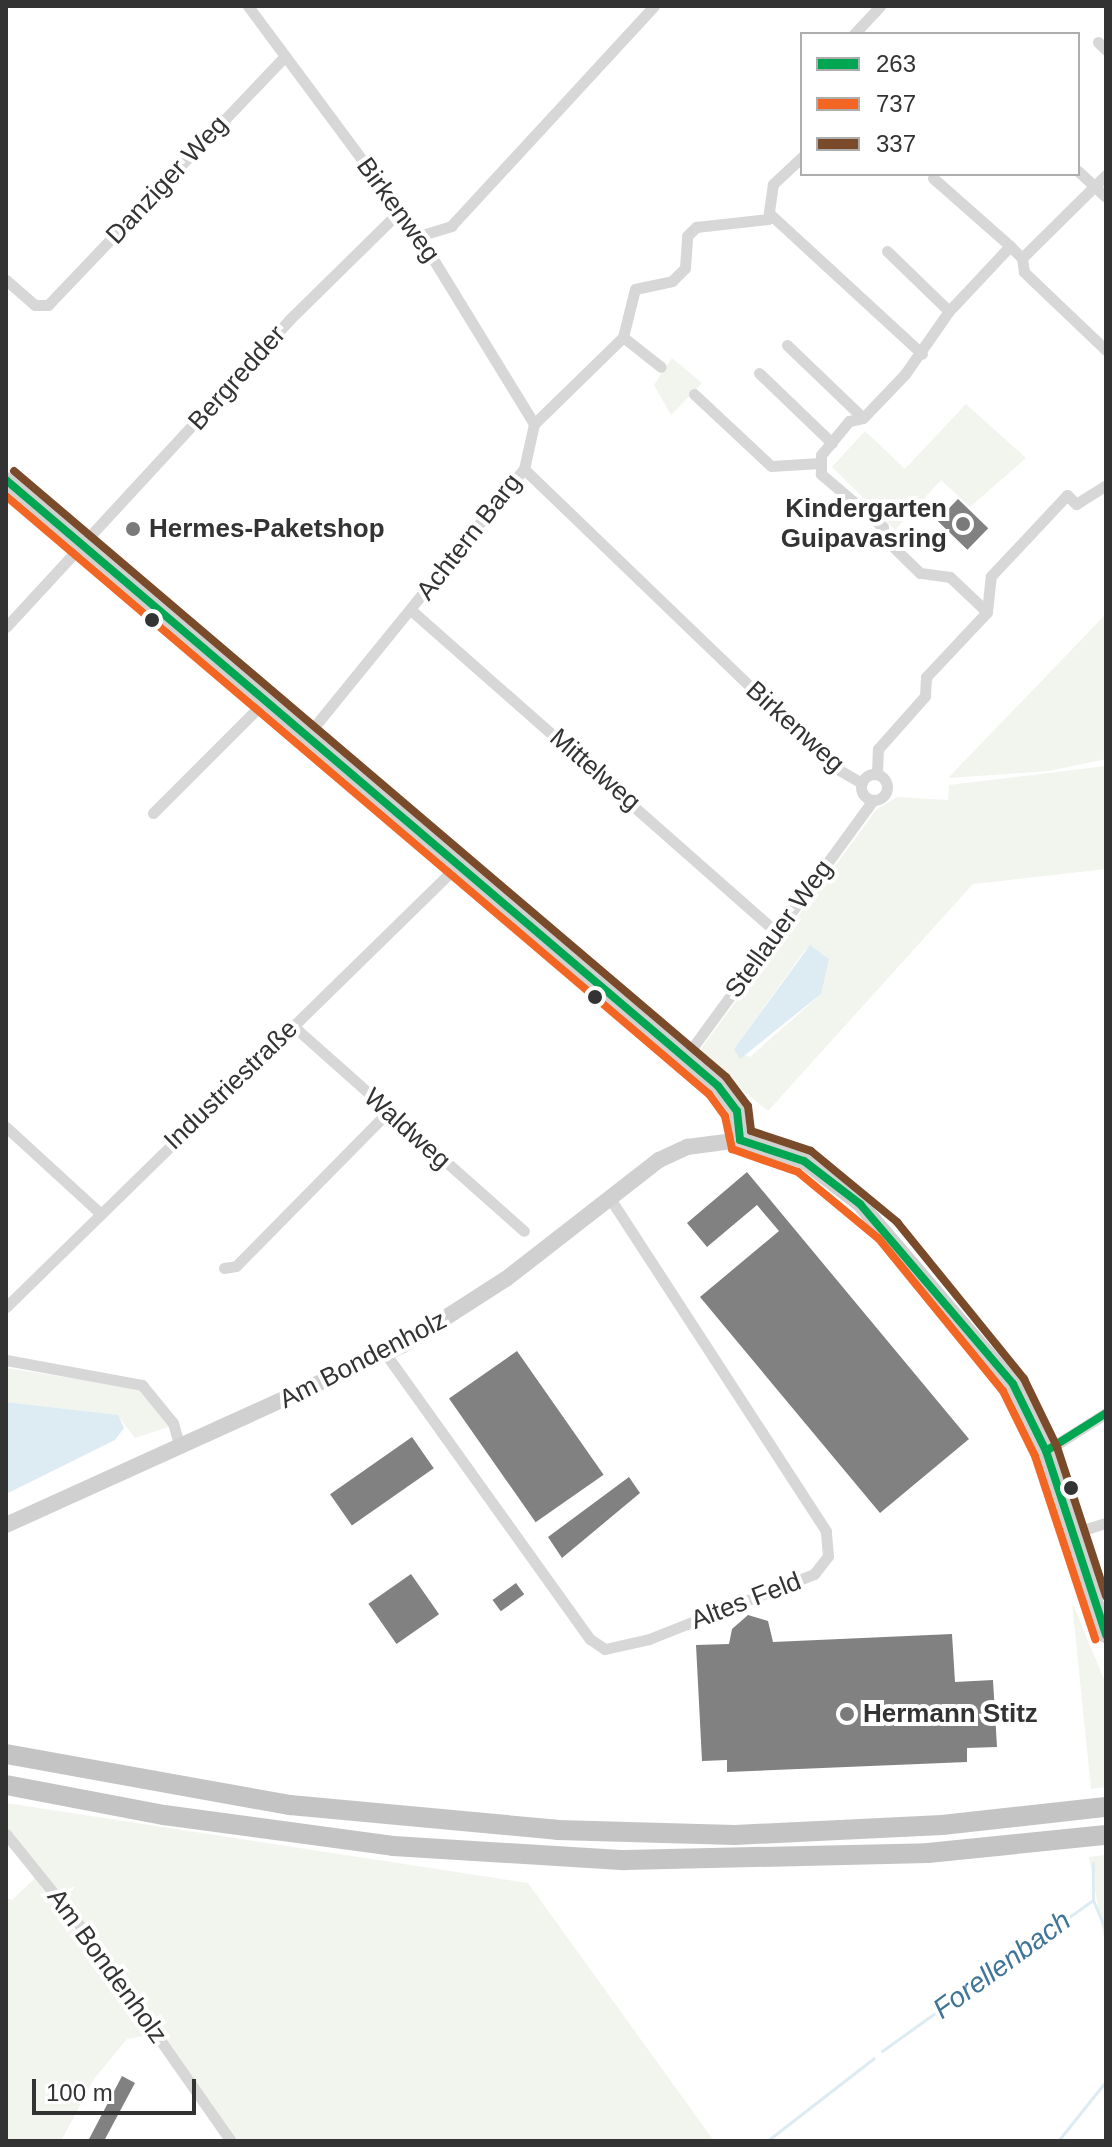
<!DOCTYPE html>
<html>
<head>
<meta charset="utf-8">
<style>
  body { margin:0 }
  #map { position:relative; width:1112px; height:2147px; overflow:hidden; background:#fff; font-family:Arial,sans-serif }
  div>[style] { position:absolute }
  .green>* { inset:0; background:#f1f5ed }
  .water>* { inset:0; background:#ddebf3 }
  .stream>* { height:3px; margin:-1.5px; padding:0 1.5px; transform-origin:1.5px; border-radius:1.5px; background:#ddebf3 }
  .building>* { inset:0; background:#818181; transform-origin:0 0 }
  .street>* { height:11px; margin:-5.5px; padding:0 5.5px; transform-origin:5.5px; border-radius:5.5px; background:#d7d7d7 }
  .street>.ring { margin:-5.5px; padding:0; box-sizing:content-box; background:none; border:11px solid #d7d7d7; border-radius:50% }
  .secondary>* { height:16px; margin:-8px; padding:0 8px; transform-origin:8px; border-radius:8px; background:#d0d0d0 }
  .highway>* { height:20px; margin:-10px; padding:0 10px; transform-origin:10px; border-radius:10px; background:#c4c4c4 }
  .bus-1>* { height:8px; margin:-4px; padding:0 4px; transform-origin:4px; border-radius:4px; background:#00a651 }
  .bus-2>* { height:8px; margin:-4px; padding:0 4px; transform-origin:4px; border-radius:4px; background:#f26522 }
  .bus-3>* { height:8px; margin:-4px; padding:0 4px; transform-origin:4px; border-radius:4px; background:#7a4b2a }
  .dots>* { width:22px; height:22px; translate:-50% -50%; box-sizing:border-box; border:4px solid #fff; border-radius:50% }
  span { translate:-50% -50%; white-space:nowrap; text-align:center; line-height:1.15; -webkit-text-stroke:8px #fff; paint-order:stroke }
  .street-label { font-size:26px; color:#333 }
  .poi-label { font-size:26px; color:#333; font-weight:700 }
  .right { translate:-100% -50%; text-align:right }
  .left { translate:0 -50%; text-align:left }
  .water-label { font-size:28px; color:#3f7597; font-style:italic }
  .frame { position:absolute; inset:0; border:8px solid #333; pointer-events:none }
  .legend { position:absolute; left:800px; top:32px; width:280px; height:144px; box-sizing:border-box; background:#fff; border:2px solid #adadad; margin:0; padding:10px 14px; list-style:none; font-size:24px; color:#333 }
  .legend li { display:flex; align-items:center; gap:16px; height:40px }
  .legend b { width:40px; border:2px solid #adadad }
  .scale { position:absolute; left:32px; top:2079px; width:164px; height:36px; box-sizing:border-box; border:4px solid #333; border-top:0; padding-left:10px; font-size:24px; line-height:28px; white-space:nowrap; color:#333; -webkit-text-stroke:6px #fff; paint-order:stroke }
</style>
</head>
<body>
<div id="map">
  <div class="green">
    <i style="clip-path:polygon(672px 358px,702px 383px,671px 415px,654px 385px)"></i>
    <i style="clip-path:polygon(966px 404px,1026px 458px,970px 507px,941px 480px,895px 530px,832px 467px,865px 431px,905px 469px)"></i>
    <i style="clip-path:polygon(1106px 614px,1106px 759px,1049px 771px,948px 778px)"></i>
    <i style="clip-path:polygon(evenodd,1106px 766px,1106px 869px,973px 884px,768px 1111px,698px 1053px,876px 810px,897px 797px,948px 800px,949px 785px,1106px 766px,805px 950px,825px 955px,821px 994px,750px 1057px,734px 1049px,805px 950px)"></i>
    <i style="clip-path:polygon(6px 1368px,142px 1389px,171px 1426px,135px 1438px,117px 1415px,6px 1402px)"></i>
    <i style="clip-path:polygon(1072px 1602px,1106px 1684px,1106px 1787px,1091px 1789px)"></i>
    <i style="clip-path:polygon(6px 1803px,528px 1883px,714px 2141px,235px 2141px,6px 1827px)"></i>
    <i style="clip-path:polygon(1106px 1855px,1106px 1950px,1089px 1857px)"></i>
    <i style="clip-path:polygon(35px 1878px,153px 2035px,127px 2039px,94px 2079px,61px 2141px,6px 2141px,6px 1898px,12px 1900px)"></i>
  </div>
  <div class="water">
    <i style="clip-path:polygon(810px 945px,829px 959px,821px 994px,740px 1059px,734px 1049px)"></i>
    <i style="clip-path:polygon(6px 1402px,118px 1415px,124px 1428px,115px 1440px,6px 1494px)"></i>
  </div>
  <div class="stream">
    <i style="left:1093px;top:1900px;width:34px;rotate:67deg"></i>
    <i style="left:882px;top:2051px;width:259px;rotate:-35.6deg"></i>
    <i style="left:1093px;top:1900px;width:37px;rotate:-90deg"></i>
    <i style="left:767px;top:2141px;width:135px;rotate:-37.8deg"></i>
    <i style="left:1058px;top:2141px;width:77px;rotate:-51.3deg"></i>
  </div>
  <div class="building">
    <i style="left:958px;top:499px;width:42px;height:30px;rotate:44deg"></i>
    <i style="clip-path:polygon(747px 1172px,969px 1439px,880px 1513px,700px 1297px,779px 1231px,757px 1205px,707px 1247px,687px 1223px)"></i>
    <i style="left:517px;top:1351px;width:151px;height:83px;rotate:55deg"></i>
    <i style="left:412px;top:1437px;width:38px;height:100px;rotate:55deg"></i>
    <i style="clip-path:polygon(629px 1477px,640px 1493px,562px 1558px,548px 1537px)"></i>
    <i style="left:411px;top:1574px;width:49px;height:52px;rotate:55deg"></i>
    <i style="left:516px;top:1583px;width:14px;height:29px;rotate:54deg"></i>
    <i style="clip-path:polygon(748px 1615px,768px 1621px,773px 1642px,952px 1634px,955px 1682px,993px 1680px,997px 1747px,967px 1748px,967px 1762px,727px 1772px,727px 1760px,702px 1761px,696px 1645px,729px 1644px,732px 1629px)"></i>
    <i style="clip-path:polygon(122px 2076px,135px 2083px,104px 2141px,88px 2141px)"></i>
  </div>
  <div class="street">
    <i style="left:248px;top:6px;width:287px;rotate:53.4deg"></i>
    <i style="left:419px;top:236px;width:220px;rotate:58.5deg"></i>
    <i style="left:854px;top:34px;width:38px;rotate:-47deg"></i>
    <i style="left:1098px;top:42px;width:11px;rotate:45deg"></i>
    <i style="left:1078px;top:171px;width:38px;rotate:43deg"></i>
    <i style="left:933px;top:178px;width:103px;rotate:41.4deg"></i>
    <i style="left:771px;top:215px;width:205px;rotate:42.6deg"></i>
    <i style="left:419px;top:236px;width:34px;rotate:-17deg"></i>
    <i style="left:451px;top:226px;width:299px;rotate:-47.3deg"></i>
    <i style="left:887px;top:251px;width:86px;rotate:44.1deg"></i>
    <i style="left:1022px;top:258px;width:118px;rotate:-44.7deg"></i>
    <i style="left:6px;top:280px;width:38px;rotate:41deg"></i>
    <i style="left:35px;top:305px;width:13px"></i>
    <i style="left:48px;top:305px;width:344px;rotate:-46.4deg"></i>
    <i style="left:623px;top:337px;width:48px;rotate:38.3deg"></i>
    <i style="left:787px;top:345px;width:105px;rotate:43.8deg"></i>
    <i style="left:759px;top:373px;width:101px;rotate:43.8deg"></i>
    <i style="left:694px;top:394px;width:105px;rotate:43.1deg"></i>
    <i style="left:771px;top:466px;width:49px;rotate:-3.5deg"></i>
    <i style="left:524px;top:469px;width:430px;rotate:43.9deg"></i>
    <i style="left:834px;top:767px;width:32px;rotate:30deg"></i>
    <i style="left:412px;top:611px;width:485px;rotate:41.4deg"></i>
    <i style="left:987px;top:612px;width:51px;rotate:-136.6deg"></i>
    <i style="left:950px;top:577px;width:30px;rotate:-172deg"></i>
    <i style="left:920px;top:573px;width:50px;rotate:-135.8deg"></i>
    <i style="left:884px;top:538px;width:11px;rotate:-95deg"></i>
    <i style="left:883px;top:527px;width:82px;rotate:-139.5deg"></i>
    <i style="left:821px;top:474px;width:19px;rotate:-90deg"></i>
    <i style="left:821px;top:455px;width:44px;rotate:-50.5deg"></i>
    <i style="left:849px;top:421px;width:14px;rotate:-12deg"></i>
    <i style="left:863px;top:418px;width:61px;rotate:-46.3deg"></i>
    <i style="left:905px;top:374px;width:77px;rotate:-55.1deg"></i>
    <i style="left:949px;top:311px;width:89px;rotate:-46.8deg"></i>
    <i style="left:1010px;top:246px;width:17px;rotate:45deg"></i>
    <i style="left:1022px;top:258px;width:14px;rotate:82deg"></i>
    <i style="left:1024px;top:272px;width:113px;rotate:43.6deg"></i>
    <i style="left:6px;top:627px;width:418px;rotate:-47.3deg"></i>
    <i style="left:289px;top:320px;width:153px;rotate:-44.5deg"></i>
    <i style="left:306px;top:737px;width:345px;rotate:-50.9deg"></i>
    <i style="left:524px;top:469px;width:46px;rotate:-77.5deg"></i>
    <i style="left:534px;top:424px;width:124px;rotate:-44.3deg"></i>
    <i style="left:623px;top:337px;width:49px;rotate:-76deg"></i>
    <i style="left:635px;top:289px;width:38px;rotate:-12deg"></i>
    <i style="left:672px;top:281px;width:18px;rotate:-45deg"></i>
    <i style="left:685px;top:268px;width:32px;rotate:-86deg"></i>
    <i style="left:687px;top:236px;width:13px;rotate:-45deg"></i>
    <i style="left:696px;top:227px;width:72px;rotate:-6.3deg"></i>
    <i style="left:768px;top:219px;width:35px;rotate:-82deg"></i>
    <i style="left:773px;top:184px;width:40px;rotate:-43deg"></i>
    <i style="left:877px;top:774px;width:25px;rotate:-88deg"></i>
    <i style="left:878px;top:749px;width:71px;rotate:-48.4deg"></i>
    <i style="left:925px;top:696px;width:19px;rotate:-87deg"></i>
    <i style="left:926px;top:677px;width:89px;rotate:-46.8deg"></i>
    <i style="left:987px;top:612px;width:36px;rotate:-84deg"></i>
    <i style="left:991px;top:576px;width:111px;rotate:-46.8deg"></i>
    <i style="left:1067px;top:495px;width:13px;rotate:45deg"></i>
    <i style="left:1076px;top:504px;width:36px;rotate:-32deg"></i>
    <i class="ring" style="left:861px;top:774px;width:15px;height:15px"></i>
    <i style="left:153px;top:813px;width:158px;rotate:-45deg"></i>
    <i style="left:292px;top:1025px;width:310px;rotate:41.6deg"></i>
    <i style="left:685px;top:1058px;width:319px;rotate:-53.9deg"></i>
    <i style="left:6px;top:1127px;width:127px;rotate:42.5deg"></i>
    <i style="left:224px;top:1268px;width:12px;rotate:-9deg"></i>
    <i style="left:236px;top:1266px;width:215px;rotate:-45.4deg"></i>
    <i style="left:6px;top:1307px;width:632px;rotate:-44.36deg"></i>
    <i style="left:385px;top:1353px;width:352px;rotate:54.4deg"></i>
    <i style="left:590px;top:1639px;width:18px;rotate:34deg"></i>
    <i style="left:605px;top:1649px;width:45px;rotate:-12.8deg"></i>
    <i style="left:649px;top:1639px;width:177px;rotate:-21.5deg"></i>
    <i style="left:814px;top:1574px;width:23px;rotate:-52deg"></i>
    <i style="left:828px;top:1556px;width:25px;rotate:-95deg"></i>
    <i style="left:826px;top:1531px;width:398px;rotate:-123deg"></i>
    <i style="left:6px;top:1360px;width:138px;rotate:10.4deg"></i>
    <i style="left:142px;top:1385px;width:49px;rotate:50.8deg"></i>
    <i style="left:173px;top:1423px;width:26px;rotate:74deg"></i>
    <i style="left:1046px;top:1451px;width:71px;rotate:-32.3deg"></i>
    <i style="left:1073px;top:1533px;width:34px;rotate:-17deg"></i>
    <i style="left:6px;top:1834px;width:119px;rotate:51.1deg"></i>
    <i style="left:81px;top:1927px;width:261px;rotate:55deg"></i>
  </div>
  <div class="secondary">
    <i style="left:6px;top:480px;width:935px;rotate:40.4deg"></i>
    <i style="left:718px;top:1086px;width:31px;rotate:53deg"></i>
    <i style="left:737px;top:1111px;width:29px;rotate:84deg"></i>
    <i style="left:6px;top:1525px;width:436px;rotate:-24.4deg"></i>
    <i style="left:403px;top:1345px;width:122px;rotate:-32.7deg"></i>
    <i style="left:506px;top:1279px;width:194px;rotate:-37.9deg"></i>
    <i style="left:659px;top:1160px;width:31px;rotate:-25deg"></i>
    <i style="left:687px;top:1147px;width:53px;rotate:-7.5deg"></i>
    <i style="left:740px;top:1140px;width:67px;rotate:18.2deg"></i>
    <i style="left:804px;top:1161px;width:71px;rotate:37.5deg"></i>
    <i style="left:860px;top:1204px;width:236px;rotate:49.6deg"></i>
    <i style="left:1013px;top:1384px;width:75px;rotate:63.8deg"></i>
    <i style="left:1046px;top:1451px;width:194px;rotate:71.9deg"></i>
  </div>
  <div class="highway">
    <i style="left:6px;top:1754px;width:289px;rotate:10.2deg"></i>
    <i style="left:290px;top:1805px;width:268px;rotate:5.3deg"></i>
    <i style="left:557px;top:1830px;width:178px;rotate:1.6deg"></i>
    <i style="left:735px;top:1835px;width:207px;rotate:-2.8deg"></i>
    <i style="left:942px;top:1825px;width:165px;rotate:-6.3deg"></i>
    <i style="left:6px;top:1785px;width:161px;rotate:10.8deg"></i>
    <i style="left:164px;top:1815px;width:231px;rotate:7.7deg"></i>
    <i style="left:393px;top:1846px;width:232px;rotate:3.5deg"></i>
    <i style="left:625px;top:1860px;width:303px;rotate:-1.3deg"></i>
    <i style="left:928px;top:1853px;width:179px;rotate:-5.8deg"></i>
  </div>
  <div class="bus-1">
    <i style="left:6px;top:480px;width:935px;rotate:40.4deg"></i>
    <i style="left:718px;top:1086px;width:31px;rotate:53deg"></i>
    <i style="left:737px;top:1111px;width:29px;rotate:84deg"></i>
    <i style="left:740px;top:1140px;width:67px;rotate:18.2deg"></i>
    <i style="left:804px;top:1161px;width:71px;rotate:37.5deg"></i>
    <i style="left:860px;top:1204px;width:236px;rotate:49.6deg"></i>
    <i style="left:1013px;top:1384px;width:75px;rotate:63.8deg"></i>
    <i style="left:1046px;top:1451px;width:194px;rotate:71.9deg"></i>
    <i style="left:1046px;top:1451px;width:71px;rotate:-32.3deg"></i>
  </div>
  <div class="bus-2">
    <i style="left:6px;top:496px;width:923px;rotate:40.39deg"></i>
    <i style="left:709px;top:1094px;width:27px;rotate:54deg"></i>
    <i style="left:725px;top:1116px;width:34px;rotate:78deg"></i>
    <i style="left:732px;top:1149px;width:70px;rotate:19.2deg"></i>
    <i style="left:798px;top:1172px;width:105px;rotate:39.6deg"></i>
    <i style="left:879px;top:1239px;width:196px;rotate:50.8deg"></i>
    <i style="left:1003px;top:1391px;width:72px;rotate:63.8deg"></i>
    <i style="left:1035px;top:1456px;width:193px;rotate:71.8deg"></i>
  </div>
  <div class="bus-3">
    <i style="left:14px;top:471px;width:935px;rotate:40.4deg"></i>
    <i style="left:726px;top:1077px;width:36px;rotate:53deg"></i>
    <i style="left:748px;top:1106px;width:25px;rotate:83deg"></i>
    <i style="left:751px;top:1131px;width:63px;rotate:18.4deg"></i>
    <i style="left:811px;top:1151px;width:112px;rotate:39.5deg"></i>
    <i style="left:897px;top:1222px;width:202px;rotate:51deg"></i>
    <i style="left:1024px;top:1379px;width:76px;rotate:64.1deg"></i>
    <i style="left:1057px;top:1447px;width:157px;rotate:71.8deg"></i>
  </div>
  <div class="dots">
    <i style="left:963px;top:524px;background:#7a7a7a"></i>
    <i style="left:133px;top:529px;background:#7a7a7a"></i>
    <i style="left:152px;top:620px;background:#333"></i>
    <i style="left:595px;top:997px;background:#333"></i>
    <i style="left:1071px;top:1488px;background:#333"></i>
    <i style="left:847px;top:1714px;background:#7a7a7a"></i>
  </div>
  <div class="street-label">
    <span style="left:167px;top:180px;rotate:-47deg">Danziger Weg</span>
    <span style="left:398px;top:210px;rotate:54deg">Birkenweg</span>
    <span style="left:237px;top:378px;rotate:-48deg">Bergredder</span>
    <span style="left:469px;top:537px;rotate:-52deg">Achtern Barg</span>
    <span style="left:795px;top:727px;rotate:42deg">Birkenweg</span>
    <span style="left:595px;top:770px;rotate:41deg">Mittelweg</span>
    <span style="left:779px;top:929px;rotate:-54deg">Stellauer Weg</span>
    <span style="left:231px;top:1085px;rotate:-44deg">Industriestraße</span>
    <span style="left:407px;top:1129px;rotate:42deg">Waldweg</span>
    <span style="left:363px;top:1360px;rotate:-27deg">Am Bondenholz</span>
    <span style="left:746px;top:1601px;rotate:-21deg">Altes Feld</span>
    <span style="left:107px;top:1966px;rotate:54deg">Am Bondenholz</span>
  </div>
  <div class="poi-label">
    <span class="right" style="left:947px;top:524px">Kindergarten<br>Guipavasring</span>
    <span class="left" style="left:149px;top:529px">Hermes-Paketshop</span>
    <span class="left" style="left:863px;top:1714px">Hermann Stitz</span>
  </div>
  <div class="water-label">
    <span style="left:1002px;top:1965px;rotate:-36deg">Forellenbach</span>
  </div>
  <div class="frame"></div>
  <ul class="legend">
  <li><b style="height:10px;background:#00a651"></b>263</li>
  <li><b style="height:10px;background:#f26522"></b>737</li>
  <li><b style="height:10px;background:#7a4b2a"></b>337</li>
  </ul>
  <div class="scale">100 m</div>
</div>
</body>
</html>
